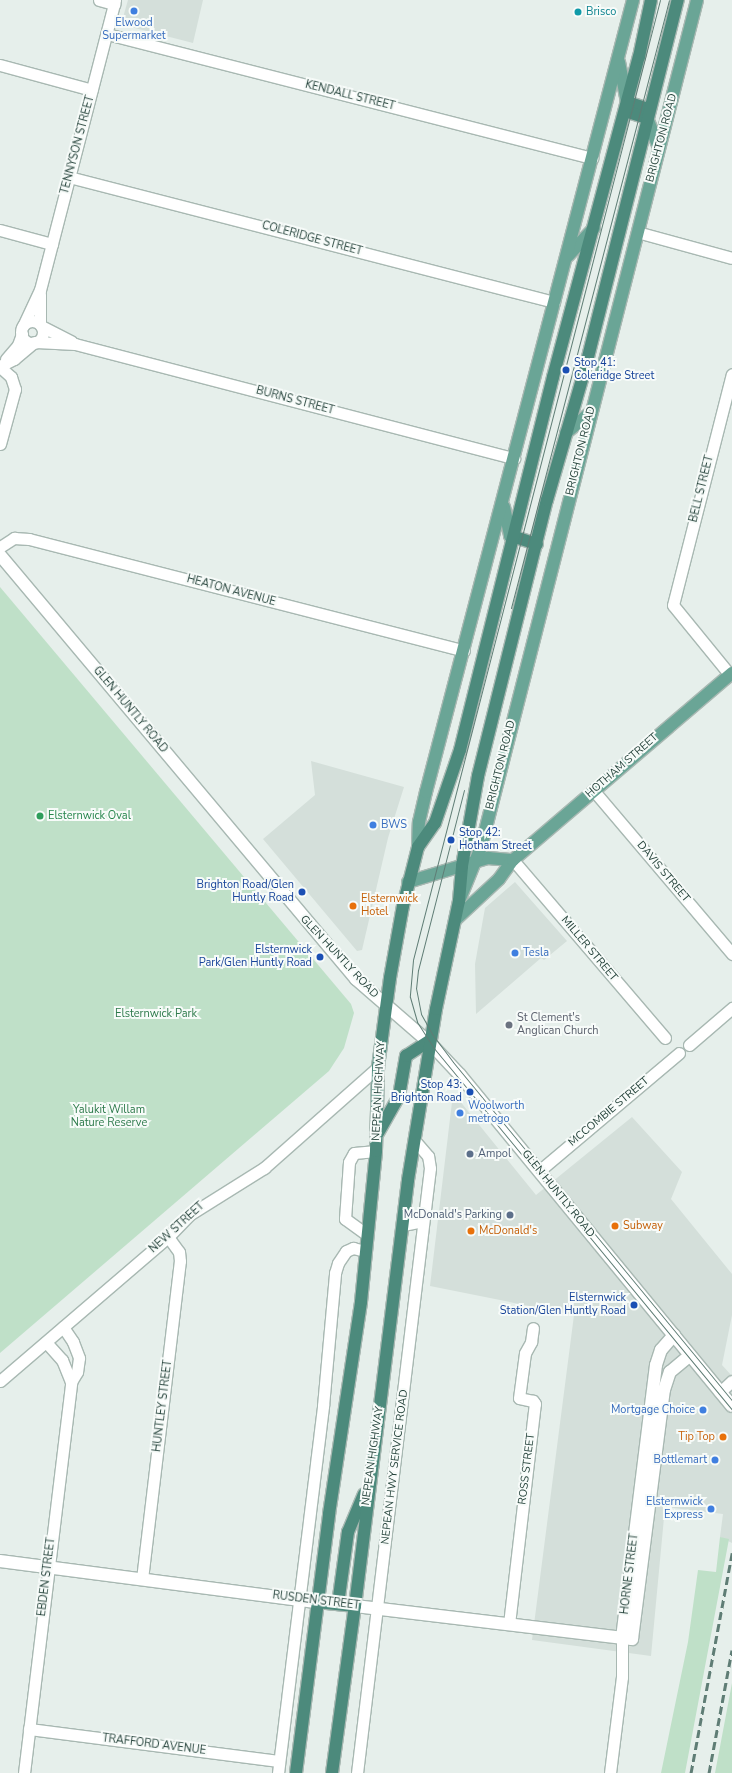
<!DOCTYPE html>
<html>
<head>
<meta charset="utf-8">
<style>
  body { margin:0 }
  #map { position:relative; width:732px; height:1773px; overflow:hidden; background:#e6efeb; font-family:"Nunito Sans",sans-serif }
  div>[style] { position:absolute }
  .built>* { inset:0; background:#d4dfda }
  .green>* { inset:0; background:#bfe0c8 }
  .roads { filter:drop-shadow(1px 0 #a8b8b2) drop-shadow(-1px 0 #a8b8b2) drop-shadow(0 1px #a8b8b2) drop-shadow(0 -1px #a8b8b2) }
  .minor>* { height:11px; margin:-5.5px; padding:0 5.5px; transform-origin:5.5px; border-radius:5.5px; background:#fff }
  .minor>.ring { margin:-5.5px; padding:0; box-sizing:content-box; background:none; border:11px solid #fff; border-radius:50% }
  .tertiary>* { height:12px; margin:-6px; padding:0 6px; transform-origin:6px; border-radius:6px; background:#fff }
  .secondary>* { height:12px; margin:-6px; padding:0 6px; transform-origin:6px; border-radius:6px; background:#fff }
  .primary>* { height:12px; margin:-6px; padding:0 6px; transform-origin:6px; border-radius:6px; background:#6aa596 }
  .trunk>* { height:12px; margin:-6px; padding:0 6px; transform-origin:6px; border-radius:6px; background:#4c8a7c }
  .tram>* { height:1px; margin:-0.5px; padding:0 0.5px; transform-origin:0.5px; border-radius:0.5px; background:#5f7d75 }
  .rail>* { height:3px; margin-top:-1.5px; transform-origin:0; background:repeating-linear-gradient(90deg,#5f7d75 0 8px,transparent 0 12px) }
  .dots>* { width:11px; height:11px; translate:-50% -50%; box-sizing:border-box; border:2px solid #f7fbf9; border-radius:50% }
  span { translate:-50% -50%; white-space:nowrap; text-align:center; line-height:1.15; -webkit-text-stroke:4px #f7fbf9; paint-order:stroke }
  .culture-label { font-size:11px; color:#0d838f }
  .left { translate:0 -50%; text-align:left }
  .shop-label { font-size:11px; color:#366cbe }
  .right { translate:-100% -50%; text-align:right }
  .street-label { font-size:11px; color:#24423a }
  .transit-label { font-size:11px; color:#164399 }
  .leisure-label { font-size:11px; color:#27864d }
  .food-label { font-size:11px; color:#c56008 }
  .park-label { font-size:11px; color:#2d7a4b }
  .worship-label { font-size:11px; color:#5b616d }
  .service-label { font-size:11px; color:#4e5e75 }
</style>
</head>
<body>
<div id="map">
  <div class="built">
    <i style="clip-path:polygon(128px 0,203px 0,193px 43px,127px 26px,124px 14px)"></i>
    <i style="clip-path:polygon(311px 761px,404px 787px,388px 838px,362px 950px,357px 951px,263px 839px,315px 795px)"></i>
    <i style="clip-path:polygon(515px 882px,567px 941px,544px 960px,541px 958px,476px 1014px,475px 964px,485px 908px)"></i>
    <i style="clip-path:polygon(459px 1100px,536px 1195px,632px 1117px,682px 1172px,671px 1199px,732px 1274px,732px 1315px,722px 1365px,732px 1376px,732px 1543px,720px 1537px,723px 1514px,665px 1507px,651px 1656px,532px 1640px,574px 1315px,430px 1286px,452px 1102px)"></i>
  </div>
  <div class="green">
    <i style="clip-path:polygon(0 587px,351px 1004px,354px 1013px,344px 1048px,329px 1071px,0 1353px)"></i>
    <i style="clip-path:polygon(720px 1537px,729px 1539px,685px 1773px,661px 1773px,688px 1642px,698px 1570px,716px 1572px)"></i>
    <i style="clip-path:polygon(732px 1683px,732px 1773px,715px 1773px,719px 1752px)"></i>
  </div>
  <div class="roads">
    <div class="minor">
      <i style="left:99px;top:0;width:16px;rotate:15deg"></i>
      <i style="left:107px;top:34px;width:501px;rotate:14.34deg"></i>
      <i style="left:0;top:65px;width:95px;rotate:15.2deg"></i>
      <i style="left:69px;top:177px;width:501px;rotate:14.45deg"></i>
      <i style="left:0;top:230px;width:54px;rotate:15.1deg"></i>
      <i style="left:637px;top:232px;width:98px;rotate:15.3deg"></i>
      <i style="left:40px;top:294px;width:30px;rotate:90deg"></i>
      <i class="ring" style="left:21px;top:321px;width:11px;height:11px"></i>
      <i style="left:23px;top:326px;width:40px;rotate:-65deg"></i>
      <i style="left:40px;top:290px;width:300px;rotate:-75.5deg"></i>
      <i style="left:41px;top:326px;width:34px;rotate:27deg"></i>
      <i style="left:36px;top:342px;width:39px;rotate:3deg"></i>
      <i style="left:75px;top:344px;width:454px;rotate:14.6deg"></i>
      <i style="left:6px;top:359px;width:18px;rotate:-49deg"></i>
      <i style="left:18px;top:345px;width:12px;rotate:-70deg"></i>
      <i style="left:0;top:366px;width:16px;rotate:-27deg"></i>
      <i style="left:14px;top:359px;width:26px;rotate:-40deg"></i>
      <i style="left:0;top:367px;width:15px;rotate:42deg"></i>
      <i style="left:11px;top:377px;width:13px;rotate:72deg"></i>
      <i style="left:15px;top:389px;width:57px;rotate:105.3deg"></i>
      <i style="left:0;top:547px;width:17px;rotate:-33deg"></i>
      <i style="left:14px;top:538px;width:15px;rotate:4deg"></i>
      <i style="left:29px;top:539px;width:449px;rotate:14.4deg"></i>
      <i style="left:730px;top:675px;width:90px;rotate:-129.2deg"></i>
      <i style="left:673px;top:605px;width:238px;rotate:-75.7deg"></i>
      <i style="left:594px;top:791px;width:214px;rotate:49.7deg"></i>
      <i style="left:513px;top:860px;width:234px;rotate:49.5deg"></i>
      <i style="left:689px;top:1045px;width:57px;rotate:-40.7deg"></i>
      <i style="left:539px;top:1171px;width:183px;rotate:-40.1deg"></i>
      <i style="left:403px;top:1225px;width:20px;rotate:-11deg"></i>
      <i style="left:366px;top:1234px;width:26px;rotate:-144deg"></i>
      <i style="left:345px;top:1219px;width:57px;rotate:-86deg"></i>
      <i style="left:349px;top:1162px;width:10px;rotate:-61deg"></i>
      <i style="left:354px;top:1153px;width:22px;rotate:-5deg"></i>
      <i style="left:63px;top:1327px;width:18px;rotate:56deg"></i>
      <i style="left:73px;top:1342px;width:17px;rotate:69deg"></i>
      <i style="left:79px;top:1358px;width:14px;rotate:98deg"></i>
      <i style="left:77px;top:1372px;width:12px;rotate:121deg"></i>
      <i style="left:0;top:1381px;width:221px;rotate:-40.6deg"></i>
      <i style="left:168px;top:1237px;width:30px;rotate:-46deg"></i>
      <i style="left:189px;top:1215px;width:89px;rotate:-32.1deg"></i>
      <i style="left:264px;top:1168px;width:152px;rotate:-41.5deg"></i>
      <i style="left:720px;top:1392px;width:16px;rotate:-43deg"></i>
      <i style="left:142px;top:1579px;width:320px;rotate:-83.2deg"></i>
      <i style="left:180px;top:1261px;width:9px;rotate:-96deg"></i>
      <i style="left:179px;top:1252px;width:19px;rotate:-126deg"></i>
      <i style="left:509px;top:1624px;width:222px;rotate:-83.3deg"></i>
      <i style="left:535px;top:1404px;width:4px;rotate:-124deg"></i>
      <i style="left:533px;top:1401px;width:14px;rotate:-168deg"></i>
      <i style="left:519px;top:1398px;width:45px;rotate:-82.4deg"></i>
      <i style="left:525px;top:1353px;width:13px;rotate:-61deg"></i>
      <i style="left:531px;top:1342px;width:14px;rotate:-82deg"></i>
      <i style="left:29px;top:1729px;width:252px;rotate:7.3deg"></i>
      <i style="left:24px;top:1773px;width:394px;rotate:-83.1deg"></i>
      <i style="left:71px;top:1382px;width:24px;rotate:-112deg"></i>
      <i style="left:62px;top:1360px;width:24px;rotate:-132deg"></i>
      <i style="left:278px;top:1773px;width:370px;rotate:-83deg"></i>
      <i style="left:323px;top:1406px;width:134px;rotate:-84.8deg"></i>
      <i style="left:335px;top:1273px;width:10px;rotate:-73deg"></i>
      <i style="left:338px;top:1263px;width:14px;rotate:-56deg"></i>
      <i style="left:346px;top:1251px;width:8px;rotate:-23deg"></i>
      <i style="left:353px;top:1248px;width:12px;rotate:14deg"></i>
      <i style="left:357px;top:1773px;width:609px;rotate:-83.12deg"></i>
      <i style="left:430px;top:1168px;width:12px;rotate:-99deg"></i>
      <i style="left:428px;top:1156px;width:21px;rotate:-131deg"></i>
      <i style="left:610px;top:1773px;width:97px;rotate:-82.9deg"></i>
      <i style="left:622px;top:1677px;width:39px;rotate:-90deg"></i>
    </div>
    <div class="tertiary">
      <i style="left:430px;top:1043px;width:44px;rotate:46.8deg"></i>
      <i style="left:460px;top:1075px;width:428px;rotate:50.6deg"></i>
      <i style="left:355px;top:1606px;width:279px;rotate:6.8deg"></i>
      <i style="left:632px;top:1639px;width:251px;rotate:-82.7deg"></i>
      <i style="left:664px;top:1390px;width:19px;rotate:-72deg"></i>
      <i style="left:670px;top:1372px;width:26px;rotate:-40deg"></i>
      <i style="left:622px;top:1638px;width:275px;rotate:-82.9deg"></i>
      <i style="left:656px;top:1365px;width:16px;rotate:-72deg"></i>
      <i style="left:661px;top:1350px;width:20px;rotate:-49deg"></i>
    </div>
    <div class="secondary">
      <i style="left:0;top:555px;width:554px;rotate:49.98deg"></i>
      <i style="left:356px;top:979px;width:98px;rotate:40.9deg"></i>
      <i style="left:0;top:1561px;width:320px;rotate:7.4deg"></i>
    </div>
    <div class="primary">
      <i style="left:619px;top:62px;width:41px;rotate:78.7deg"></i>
      <i style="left:647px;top:118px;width:32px;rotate:68deg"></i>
      <i style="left:568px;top:256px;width:38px;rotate:-47deg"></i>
      <i style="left:566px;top:433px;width:33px;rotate:-40deg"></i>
      <i style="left:504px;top:507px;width:30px;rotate:78deg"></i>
      <i style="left:510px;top:536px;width:5px;rotate:11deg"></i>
      <i style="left:418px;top:847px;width:25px;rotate:-88deg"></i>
      <i style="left:419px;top:822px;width:31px;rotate:-77deg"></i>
      <i style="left:426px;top:792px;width:819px;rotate:-75.35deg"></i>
      <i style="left:408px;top:882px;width:84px;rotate:-16.7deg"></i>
      <i style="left:488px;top:858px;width:25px;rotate:5deg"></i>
      <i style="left:459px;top:901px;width:58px;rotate:-67.8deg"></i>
      <i style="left:481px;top:847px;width:874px;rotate:-75.69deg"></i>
      <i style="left:456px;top:919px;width:59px;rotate:-42.9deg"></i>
      <i style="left:499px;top:879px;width:24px;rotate:-54deg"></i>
      <i style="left:513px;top:860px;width:288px;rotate:-40.5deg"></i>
    </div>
    <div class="trunk">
      <i style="left:627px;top:102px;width:23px;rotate:18deg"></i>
      <i style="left:625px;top:111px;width:23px;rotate:18deg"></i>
      <i style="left:515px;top:537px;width:23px;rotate:18deg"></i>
      <i style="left:378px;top:1133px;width:43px;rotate:-60.4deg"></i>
      <i style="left:399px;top:1096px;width:41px;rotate:-80.1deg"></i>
      <i style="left:406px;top:1056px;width:27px;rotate:-33deg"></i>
      <i style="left:317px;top:1602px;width:38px;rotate:6deg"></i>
      <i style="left:338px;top:1604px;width:73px;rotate:-82.1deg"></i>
      <i style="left:348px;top:1532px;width:41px;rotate:-67.2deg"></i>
      <i style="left:296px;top:1773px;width:261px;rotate:-82.7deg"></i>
      <i style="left:329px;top:1514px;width:214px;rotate:-81.4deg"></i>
      <i style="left:361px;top:1302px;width:152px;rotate:-84.3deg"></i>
      <i style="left:376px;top:1151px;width:84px;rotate:-88.6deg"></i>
      <i style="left:378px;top:1067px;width:90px;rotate:-82.3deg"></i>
      <i style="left:390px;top:978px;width:73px;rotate:-79.8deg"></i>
      <i style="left:403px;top:906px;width:61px;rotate:-75.7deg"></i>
      <i style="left:418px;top:847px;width:29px;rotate:-55deg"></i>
      <i style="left:435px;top:823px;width:77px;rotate:-71.1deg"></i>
      <i style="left:460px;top:750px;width:384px;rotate:-76deg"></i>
      <i style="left:553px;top:377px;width:331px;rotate:-75deg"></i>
      <i style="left:639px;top:57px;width:58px;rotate:-78.1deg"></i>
      <i style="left:332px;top:1773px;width:169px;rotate:-82.2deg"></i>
      <i style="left:355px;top:1606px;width:429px;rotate:-82.9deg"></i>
      <i style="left:408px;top:1180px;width:173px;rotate:-80.7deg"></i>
      <i style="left:436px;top:1009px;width:110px;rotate:-78deg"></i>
      <i style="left:459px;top:901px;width:35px;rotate:-85deg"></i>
      <i style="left:462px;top:866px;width:91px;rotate:-79.9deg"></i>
      <i style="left:478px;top:776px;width:284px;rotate:-76deg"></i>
      <i style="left:547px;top:500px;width:136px;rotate:-73.8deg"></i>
      <i style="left:585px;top:369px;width:381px;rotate:-75.9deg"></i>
    </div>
  </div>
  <div class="tram">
    <i style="left:660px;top:0;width:991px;rotate:104.43deg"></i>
    <i style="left:413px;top:960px;width:37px;rotate:95deg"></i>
    <i style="left:410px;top:997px;width:26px;rotate:74deg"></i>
    <i style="left:417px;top:1022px;width:30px;rotate:57deg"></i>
    <i style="left:433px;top:1047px;width:470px;rotate:50.5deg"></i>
    <i style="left:511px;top:608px;width:628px;rotate:-75.43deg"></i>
    <i style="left:464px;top:790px;width:186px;rotate:104.3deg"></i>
    <i style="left:418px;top:970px;width:18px;rotate:96deg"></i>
    <i style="left:416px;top:988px;width:26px;rotate:79deg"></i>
    <i style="left:421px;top:1014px;width:23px;rotate:61deg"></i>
    <i style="left:432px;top:1034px;width:35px;rotate:53deg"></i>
    <i style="left:453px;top:1062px;width:439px;rotate:50.5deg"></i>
  </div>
  <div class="rail">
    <i style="left:691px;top:1773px;width:224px;rotate:-79.4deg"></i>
    <i style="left:709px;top:1773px;width:125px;rotate:-79.4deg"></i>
  </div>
  <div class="dots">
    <i style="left:134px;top:11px;background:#3f7fe0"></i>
    <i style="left:578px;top:12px;background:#0f9aa8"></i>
    <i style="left:566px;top:370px;background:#1a4fb4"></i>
    <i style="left:40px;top:816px;background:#2e9e5b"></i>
    <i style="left:373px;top:825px;background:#3f7fe0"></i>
    <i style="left:451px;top:840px;background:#1a4fb4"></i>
    <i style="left:302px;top:892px;background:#1a4fb4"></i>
    <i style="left:353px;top:906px;background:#e8710a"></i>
    <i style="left:515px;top:953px;background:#3f7fe0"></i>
    <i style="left:320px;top:957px;background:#1a4fb4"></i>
    <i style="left:509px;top:1025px;background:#6b7280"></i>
    <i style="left:470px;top:1092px;background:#1a4fb4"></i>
    <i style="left:460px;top:1113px;background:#3f7fe0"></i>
    <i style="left:470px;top:1154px;background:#5c6f8a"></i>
    <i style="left:510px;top:1215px;background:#5c6f8a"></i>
    <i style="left:615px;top:1226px;background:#e8710a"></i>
    <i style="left:471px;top:1231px;background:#e8710a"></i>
    <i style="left:634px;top:1305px;background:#1a4fb4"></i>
    <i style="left:703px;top:1410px;background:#3f7fe0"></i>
    <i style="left:723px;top:1437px;background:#e8710a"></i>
    <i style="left:715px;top:1460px;background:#3f7fe0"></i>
    <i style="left:711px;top:1509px;background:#3f7fe0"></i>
  </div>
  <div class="culture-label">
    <span class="left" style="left:586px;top:12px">Brisco</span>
  </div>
  <div class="shop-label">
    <span style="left:134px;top:30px">Elwood<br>Supermarket</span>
    <span class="left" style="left:381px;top:825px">BWS</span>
    <span class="left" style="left:523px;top:953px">Tesla</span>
    <span class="left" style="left:468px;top:1113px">Woolworth<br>metrogo</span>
    <span class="right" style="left:695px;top:1410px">Mortgage Choice</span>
    <span class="right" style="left:707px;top:1460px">Bottlemart</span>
    <span class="right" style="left:703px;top:1509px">Elsternwick<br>Express</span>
  </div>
  <div class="street-label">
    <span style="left:350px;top:96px;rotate:14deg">KENDALL STREET</span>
    <span style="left:662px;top:138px;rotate:-75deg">BRIGHTON ROAD</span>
    <span style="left:78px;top:145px;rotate:-75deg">TENNYSON STREET</span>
    <span style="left:312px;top:239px;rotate:15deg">COLERIDGE STREET</span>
    <span style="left:295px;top:401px;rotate:15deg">BURNS STREET</span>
    <span style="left:581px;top:451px;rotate:-76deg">BRIGHTON ROAD</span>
    <span style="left:702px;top:489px;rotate:-76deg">BELL STREET</span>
    <span style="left:231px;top:591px;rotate:15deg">HEATON AVENUE</span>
    <span style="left:130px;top:710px;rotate:50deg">GLEN HUNTLY ROAD</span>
    <span style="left:501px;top:765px;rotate:-76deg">BRIGHTON ROAD</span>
    <span style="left:622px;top:766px;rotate:-41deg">HOTHAM STREET</span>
    <span style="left:663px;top:872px;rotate:50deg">DAVIS STREET</span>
    <span style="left:589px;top:949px;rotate:50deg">MILLER STREET</span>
    <span style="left:339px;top:957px;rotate:47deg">GLEN HUNTLY ROAD</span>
    <span style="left:379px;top:1091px;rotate:-87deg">NEPEAN HIGHWAY</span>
    <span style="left:609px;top:1112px;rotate:-40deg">MCCOMBIE STREET</span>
    <span style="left:558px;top:1194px;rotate:51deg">GLEN HUNTLY ROAD</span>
    <span style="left:177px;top:1228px;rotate:-42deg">NEW STREET</span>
    <span style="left:163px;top:1406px;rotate:-83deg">HUNTLEY STREET</span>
    <span style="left:373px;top:1456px;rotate:-82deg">NEPEAN HIGHWAY</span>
    <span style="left:395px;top:1467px;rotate:-83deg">NEPEAN HWY SERVICE ROAD</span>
    <span style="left:527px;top:1469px;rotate:-83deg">ROSS STREET</span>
    <span style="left:630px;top:1574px;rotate:-83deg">HORNE STREET</span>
    <span style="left:47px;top:1577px;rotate:-83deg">EBDEN STREET</span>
    <span style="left:316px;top:1601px;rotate:7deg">RUSDEN STREET</span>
    <span style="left:154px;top:1745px;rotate:7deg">TRAFFORD AVENUE</span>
  </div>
  <div class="transit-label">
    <span class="left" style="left:574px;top:370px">Stop 41:<br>Coleridge Street</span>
    <span class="left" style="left:459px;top:840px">Stop 42:<br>Hotham Street</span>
    <span class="right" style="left:294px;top:892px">Brighton Road/Glen<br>Huntly Road</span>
    <span class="right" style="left:312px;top:957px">Elsternwick<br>Park/Glen Huntly Road</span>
    <span class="right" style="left:462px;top:1092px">Stop 43:<br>Brighton Road</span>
    <span class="right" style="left:626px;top:1305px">Elsternwick<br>Station/Glen Huntly Road</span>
  </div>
  <div class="leisure-label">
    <span class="left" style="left:48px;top:816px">Elsternwick Oval</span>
  </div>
  <div class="food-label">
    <span class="left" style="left:361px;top:906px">Elsternwick<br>Hotel</span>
    <span class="left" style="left:623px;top:1226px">Subway</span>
    <span class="left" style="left:479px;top:1231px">McDonald's</span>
    <span class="right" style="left:715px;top:1437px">Tip Top</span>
  </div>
  <div class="park-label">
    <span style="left:156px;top:1014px">Elsternwick Park</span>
    <span style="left:109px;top:1117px">Yalukit Willam<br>Nature Reserve</span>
  </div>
  <div class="worship-label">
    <span class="left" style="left:517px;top:1025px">St Clement's<br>Anglican Church</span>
  </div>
  <div class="service-label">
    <span class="left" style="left:478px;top:1154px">Ampol</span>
    <span class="right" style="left:502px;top:1215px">McDonald's Parking</span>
  </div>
</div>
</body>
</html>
